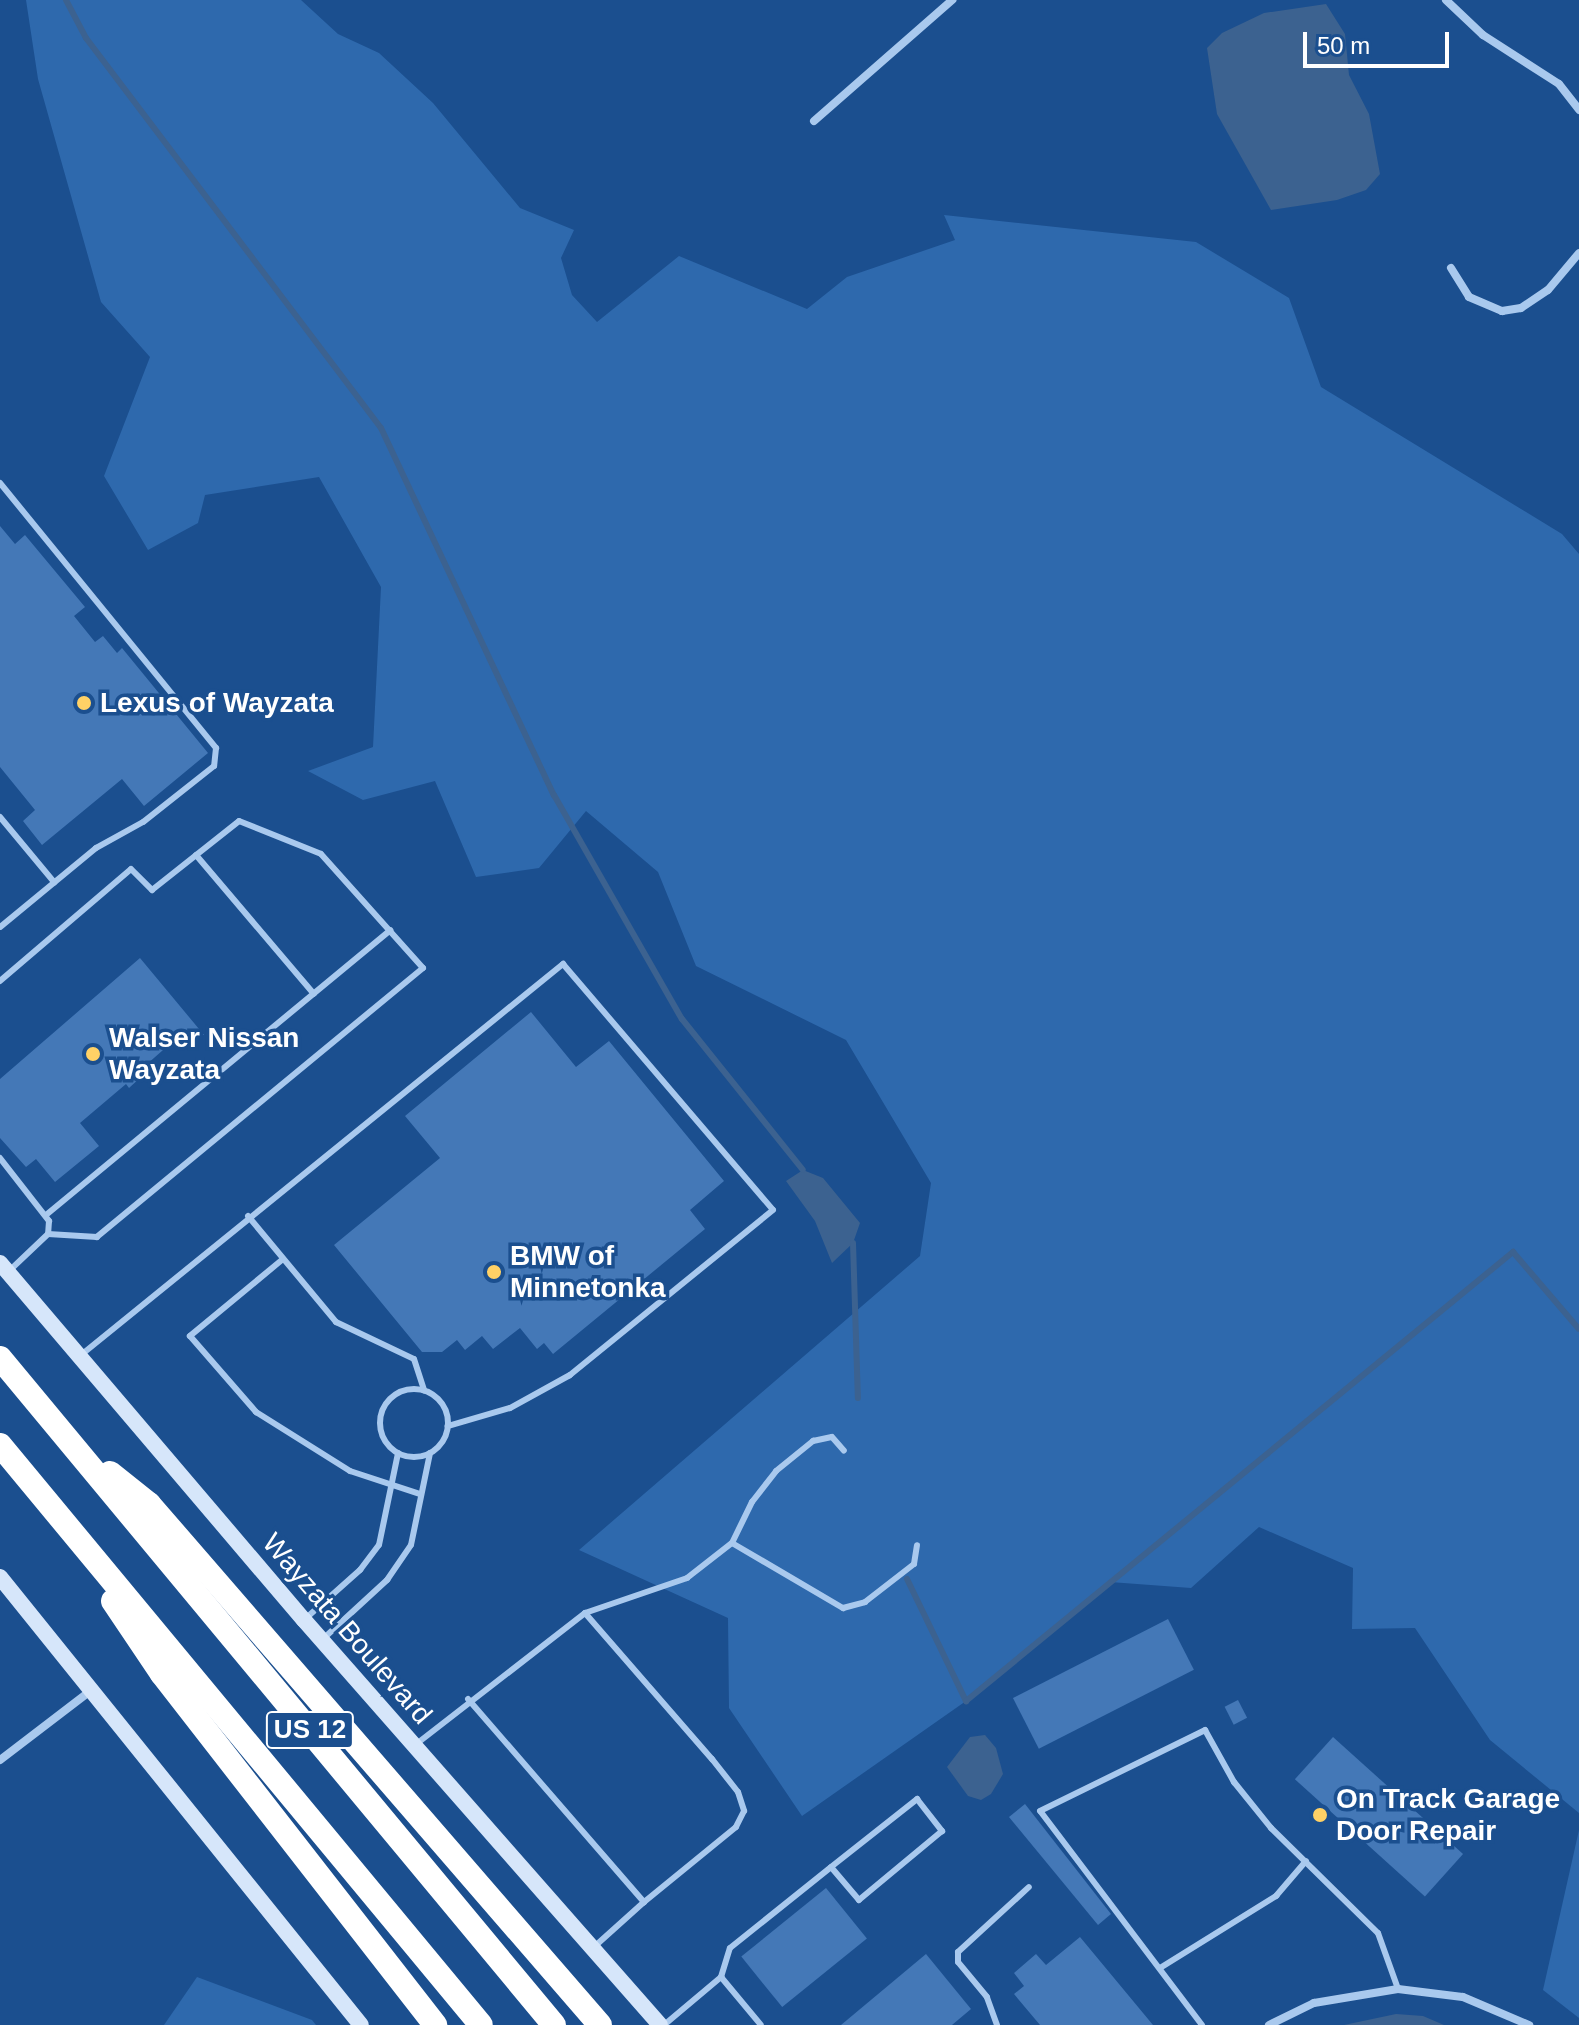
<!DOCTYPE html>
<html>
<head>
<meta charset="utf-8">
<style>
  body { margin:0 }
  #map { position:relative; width:1579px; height:2025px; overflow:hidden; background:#1b4f8f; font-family:Helvetica,sans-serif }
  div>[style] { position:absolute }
  .green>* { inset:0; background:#2e69ad }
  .water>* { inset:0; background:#3c6290 }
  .stream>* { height:6px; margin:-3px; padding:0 3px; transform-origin:3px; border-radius:3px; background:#3c6290 }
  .building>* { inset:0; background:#4478b7; transform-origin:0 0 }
  .lane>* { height:6px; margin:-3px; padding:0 3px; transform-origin:3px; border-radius:3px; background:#a9c9ee }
  .lane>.ring { margin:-3px; padding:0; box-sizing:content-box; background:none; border:6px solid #a9c9ee; border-radius:50% }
  .street>* { height:8px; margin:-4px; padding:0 4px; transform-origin:4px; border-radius:4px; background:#a9c9ee }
  .secondary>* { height:16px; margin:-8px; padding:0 8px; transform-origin:8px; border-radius:8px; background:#d6e6fa }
  .highway>* { height:24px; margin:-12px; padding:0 12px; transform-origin:12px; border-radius:12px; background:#fff }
  .dots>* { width:22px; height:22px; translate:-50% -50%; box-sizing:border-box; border:4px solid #1b4f8f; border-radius:50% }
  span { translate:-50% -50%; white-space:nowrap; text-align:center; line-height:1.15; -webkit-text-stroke:7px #1b4f8f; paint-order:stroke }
  .shield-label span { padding:2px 6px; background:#1b4f8f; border:2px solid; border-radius:6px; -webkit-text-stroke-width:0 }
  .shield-label { font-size:26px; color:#fff; font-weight:700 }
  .poi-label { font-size:28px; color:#fff; font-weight:700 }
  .left { translate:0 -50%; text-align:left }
  .street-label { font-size:28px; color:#fff }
  .scale { position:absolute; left:1303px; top:32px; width:146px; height:36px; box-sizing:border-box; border:4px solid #fff; border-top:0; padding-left:10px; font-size:24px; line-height:28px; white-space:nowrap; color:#fff; -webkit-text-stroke:6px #1b4f8f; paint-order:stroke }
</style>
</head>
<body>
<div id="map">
  <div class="green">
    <i style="clip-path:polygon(26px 0,301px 0,338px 34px,379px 53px,433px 103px,520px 208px,574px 230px,561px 258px,572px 295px,597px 322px,679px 256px,807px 309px,847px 277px,955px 240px,944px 215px,1196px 242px,1289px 298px,1321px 387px,1562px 534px,1579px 554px,1579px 1813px,1490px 1740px,1415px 1628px,1352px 1629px,1353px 1568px,1259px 1527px,1191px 1588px,1110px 1582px,966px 1701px,802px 1816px,729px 1708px,728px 1618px,579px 1550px,920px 1256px,931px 1183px,846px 1040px,696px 966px,658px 872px,586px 811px,539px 868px,476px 877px,435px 781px,363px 800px,308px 771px,373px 747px,381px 587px,319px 477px,205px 495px,198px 523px,148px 550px,104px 476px,150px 357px,101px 302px,38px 79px)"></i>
    <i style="clip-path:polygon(1579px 1830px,1579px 2018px,1543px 1990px)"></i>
    <i style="clip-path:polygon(197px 1977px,312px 2020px,316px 2025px,164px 2025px)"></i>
  </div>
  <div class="water">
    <i style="clip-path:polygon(1326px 4px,1345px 34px,1349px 75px,1369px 114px,1380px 174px,1366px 190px,1337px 200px,1271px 210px,1217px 114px,1207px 48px,1222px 33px,1264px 13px)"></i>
    <i style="clip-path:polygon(803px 1170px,823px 1178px,860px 1223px,853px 1243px,832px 1263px,815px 1221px,786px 1181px)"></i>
    <i style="clip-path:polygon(985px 1735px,996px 1748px,1003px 1774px,991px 1794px,981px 1800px,968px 1796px,947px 1767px,970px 1737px)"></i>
    <i style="clip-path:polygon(1396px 2014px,1423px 2016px,1444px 2025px,1344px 2025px)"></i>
  </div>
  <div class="stream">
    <i style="left:66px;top:0;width:43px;rotate:62.2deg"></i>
    <i style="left:86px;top:38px;width:489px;rotate:52.9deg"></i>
    <i style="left:381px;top:428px;width:406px;rotate:64.8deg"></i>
    <i style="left:554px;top:795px;width:258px;rotate:60.3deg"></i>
    <i style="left:682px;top:1019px;width:193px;rotate:51.3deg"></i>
    <i style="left:853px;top:1243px;width:155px;rotate:88.2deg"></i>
    <i style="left:907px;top:1579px;width:136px;rotate:64.2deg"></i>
    <i style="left:966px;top:1701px;width:708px;rotate:-39.38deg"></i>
    <i style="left:1513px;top:1252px;width:101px;rotate:49.4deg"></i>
  </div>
  <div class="building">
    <i style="clip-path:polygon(0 526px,15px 544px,25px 535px,85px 607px,74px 616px,95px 642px,103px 636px,117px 653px,122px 648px,208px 753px,144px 806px,122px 779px,42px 845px,23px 821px,35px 810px,0 767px)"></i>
    <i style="clip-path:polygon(140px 958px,204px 1035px,179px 1036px,138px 1072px,141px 1077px,129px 1088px,126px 1084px,80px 1123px,99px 1146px,55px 1182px,36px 1159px,26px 1167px,0 1138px,0 1079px)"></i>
    <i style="clip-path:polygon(531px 1012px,576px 1067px,609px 1041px,724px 1181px,690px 1210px,705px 1229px,553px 1354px,544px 1343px,537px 1349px,520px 1328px,493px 1349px,482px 1336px,465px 1350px,457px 1340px,442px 1352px,422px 1352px,334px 1245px,440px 1158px,405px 1116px)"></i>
    <i style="left:1168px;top:1619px;width:57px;height:174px;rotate:63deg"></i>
    <i style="left:1238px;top:1700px;width:20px;height:15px;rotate:63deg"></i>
    <i style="left:1333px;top:1737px;width:175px;height:57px;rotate:42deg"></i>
    <i style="clip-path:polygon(1025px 1804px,1111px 1914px,1098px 1925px,1009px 1817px)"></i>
    <i style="left:826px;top:1888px;width:65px;height:109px;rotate:51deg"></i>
    <i style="clip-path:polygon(1080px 1937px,1153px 2025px,1040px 2025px,1014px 1994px,1024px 1986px,1014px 1973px,1036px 1954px,1046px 1965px)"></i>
    <i style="clip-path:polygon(926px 1954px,971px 2009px,952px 2025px,841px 2025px)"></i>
  </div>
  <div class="lane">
    <i style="left:0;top:483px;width:342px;rotate:50.8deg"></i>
    <i style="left:216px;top:748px;width:18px;rotate:96deg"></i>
    <i style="left:214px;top:766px;width:90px;rotate:141.7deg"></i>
    <i style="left:143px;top:822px;width:54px;rotate:151deg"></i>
    <i style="left:96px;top:848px;width:124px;rotate:140.5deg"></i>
    <i style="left:0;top:817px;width:85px;rotate:50.3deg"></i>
    <i style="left:196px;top:855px;width:182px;rotate:49.7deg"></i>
    <i style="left:0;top:981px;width:172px;rotate:-40.5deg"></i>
    <i style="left:131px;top:869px;width:30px;rotate:45deg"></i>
    <i style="left:152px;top:890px;width:111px;rotate:-38.4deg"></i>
    <i style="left:239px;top:821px;width:88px;rotate:21.9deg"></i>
    <i style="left:321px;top:854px;width:153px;rotate:48.2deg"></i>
    <i style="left:423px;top:968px;width:423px;rotate:140.5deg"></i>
    <i style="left:97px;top:1237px;width:49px;rotate:-176.5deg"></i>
    <i style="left:0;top:1158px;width:80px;rotate:52.1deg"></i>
    <i style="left:49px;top:1221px;width:13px;rotate:94deg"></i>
    <i style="left:48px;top:1234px;width:55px;rotate:136.5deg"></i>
    <i style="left:46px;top:1215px;width:447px;rotate:-39.6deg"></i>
    <i style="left:248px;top:1216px;width:138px;rotate:50.3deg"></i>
    <i style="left:336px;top:1322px;width:86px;rotate:25.4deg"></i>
    <i style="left:414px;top:1359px;width:33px;rotate:72deg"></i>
    <i style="left:283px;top:1259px;width:121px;rotate:140.4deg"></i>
    <i style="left:190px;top:1336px;width:101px;rotate:49deg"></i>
    <i style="left:256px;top:1412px;width:111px;rotate:32.1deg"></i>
    <i style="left:350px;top:1471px;width:74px;rotate:18.2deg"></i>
    <i style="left:81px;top:1355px;width:621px;rotate:-39.05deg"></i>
    <i style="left:563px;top:964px;width:323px;rotate:49.5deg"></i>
    <i style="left:773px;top:1210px;width:262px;rotate:140.9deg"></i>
    <i style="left:570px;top:1375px;width:68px;rotate:151.2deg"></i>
    <i style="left:510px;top:1408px;width:65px;rotate:163.8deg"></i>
    <i class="ring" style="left:380px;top:1389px;width:62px;height:62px"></i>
    <i style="left:732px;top:1543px;width:129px;rotate:30.4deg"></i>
    <i style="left:843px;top:1608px;width:23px;rotate:-15deg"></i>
    <i style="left:865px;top:1602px;width:62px;rotate:-37.8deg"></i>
    <i style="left:914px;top:1564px;width:19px;rotate:-81deg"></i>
    <i style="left:585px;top:1613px;width:194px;rotate:49deg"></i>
    <i style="left:712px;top:1759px;width:42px;rotate:51.8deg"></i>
    <i style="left:738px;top:1792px;width:20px;rotate:72deg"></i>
    <i style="left:744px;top:1811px;width:18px;rotate:117deg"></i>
    <i style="left:736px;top:1827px;width:119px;rotate:140.8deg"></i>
    <i style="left:305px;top:1619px;width:74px;rotate:-41.7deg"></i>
    <i style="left:360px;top:1570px;width:31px;rotate:-53deg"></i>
    <i style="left:379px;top:1545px;width:94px;rotate:-78.3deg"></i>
    <i style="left:324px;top:1638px;width:86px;rotate:-42.6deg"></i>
    <i style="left:387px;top:1580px;width:42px;rotate:-55.6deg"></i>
    <i style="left:411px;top:1545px;width:94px;rotate:-78.3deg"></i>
    <i style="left:468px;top:1699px;width:269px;rotate:49.1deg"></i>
    <i style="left:644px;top:1902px;width:67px;rotate:138deg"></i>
    <i style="left:415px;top:1745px;width:215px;rotate:-37.8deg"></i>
    <i style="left:585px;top:1613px;width:108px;rotate:-18.9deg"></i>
    <i style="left:687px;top:1578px;width:57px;rotate:-37.9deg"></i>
    <i style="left:732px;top:1543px;width:46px;rotate:-64deg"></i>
    <i style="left:752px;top:1502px;width:39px;rotate:-52deg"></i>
    <i style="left:776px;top:1471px;width:48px;rotate:-39deg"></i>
    <i style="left:813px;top:1441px;width:19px;rotate:-12deg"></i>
    <i style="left:832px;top:1437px;width:18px;rotate:49deg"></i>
    <i style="left:1160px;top:1968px;width:137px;rotate:-31.8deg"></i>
    <i style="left:1276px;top:1896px;width:46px;rotate:-49.4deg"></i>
    <i style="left:721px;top:1977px;width:30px;rotate:-73deg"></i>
    <i style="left:730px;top:1948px;width:129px;rotate:-38.7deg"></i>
    <i style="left:831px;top:1867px;width:110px;rotate:-38.3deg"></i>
    <i style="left:917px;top:1799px;width:41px;rotate:52deg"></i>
    <i style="left:942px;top:1831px;width:108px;rotate:140.3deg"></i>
    <i style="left:859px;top:1900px;width:43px;rotate:-130.3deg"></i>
    <i style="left:664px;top:2025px;width:75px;rotate:-40.1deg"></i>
    <i style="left:721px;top:1977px;width:62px;rotate:50.2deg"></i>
    <i style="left:997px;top:2025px;width:30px;rotate:-110deg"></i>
    <i style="left:987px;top:1997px;width:45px;rotate:-129.6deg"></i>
    <i style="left:958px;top:1962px;width:10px;rotate:-90deg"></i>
    <i style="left:958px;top:1952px;width:96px;rotate:-42.5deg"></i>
    <i style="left:1202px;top:2025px;width:268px;rotate:-127.1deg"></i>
    <i style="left:1040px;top:1811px;width:184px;rotate:-26.1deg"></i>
    <i style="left:1205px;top:1730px;width:60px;rotate:60.9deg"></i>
    <i style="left:1234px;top:1782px;width:59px;rotate:51.2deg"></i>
    <i style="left:1271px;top:1828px;width:150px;rotate:44.5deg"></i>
    <i style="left:1378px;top:1933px;width:59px;rotate:70.3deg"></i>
  </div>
  <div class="street">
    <i style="left:1446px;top:0;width:51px;rotate:43.4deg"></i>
    <i style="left:1483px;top:35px;width:90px;rotate:32.8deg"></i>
    <i style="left:1559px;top:84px;width:33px;rotate:52deg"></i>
    <i style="left:814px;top:121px;width:184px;rotate:-41.2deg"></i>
    <i style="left:1451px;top:268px;width:34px;rotate:58deg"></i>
    <i style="left:1469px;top:297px;width:36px;rotate:23deg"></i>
    <i style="left:1502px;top:311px;width:19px;rotate:-9deg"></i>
    <i style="left:1521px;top:308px;width:32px;rotate:-34deg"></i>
    <i style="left:1548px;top:290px;width:48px;rotate:-50deg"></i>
    <i style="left:0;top:1760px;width:112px;rotate:-37.4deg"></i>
    <i style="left:1269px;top:2025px;width:50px;rotate:-26.1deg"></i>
    <i style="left:1314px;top:2003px;width:85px;rotate:-9.5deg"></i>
    <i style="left:1398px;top:1989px;width:65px;rotate:7deg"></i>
    <i style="left:1463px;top:1997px;width:72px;rotate:23deg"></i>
  </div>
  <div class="secondary">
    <i style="left:0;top:1263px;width:469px;rotate:49.6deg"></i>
    <i style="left:304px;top:1620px;width:539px;rotate:48.68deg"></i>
    <i style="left:0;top:1577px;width:575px;rotate:51.14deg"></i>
  </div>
  <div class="highway">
    <i style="left:0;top:1358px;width:867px;rotate:50.29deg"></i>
    <i style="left:0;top:1445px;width:753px;rotate:50.33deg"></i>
    <i style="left:110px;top:1473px;width:50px;rotate:38.5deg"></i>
    <i style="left:149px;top:1504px;width:689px;rotate:49.12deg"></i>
    <i style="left:113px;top:1601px;width:88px;rotate:56.1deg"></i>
    <i style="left:162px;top:1674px;width:445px;rotate:52.1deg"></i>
  </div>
  <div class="dots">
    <i style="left:84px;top:703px;background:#ffd166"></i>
    <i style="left:93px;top:1054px;background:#ffd166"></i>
    <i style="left:494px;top:1272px;background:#ffd166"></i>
    <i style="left:1320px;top:1815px;background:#ffd166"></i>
  </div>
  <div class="shield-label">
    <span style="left:310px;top:1730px">US 12</span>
  </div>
  <div class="poi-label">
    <span class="left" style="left:100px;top:703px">Lexus of Wayzata</span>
    <span class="left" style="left:109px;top:1054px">Walser Nissan<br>Wayzata</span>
    <span class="left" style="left:510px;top:1272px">BMW of<br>Minnetonka</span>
    <span class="left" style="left:1336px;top:1815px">On Track Garage<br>Door Repair</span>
  </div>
  <div class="street-label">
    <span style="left:347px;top:1629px;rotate:49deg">Wayzata Boulevard</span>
  </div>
  <div class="scale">50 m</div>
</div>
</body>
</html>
